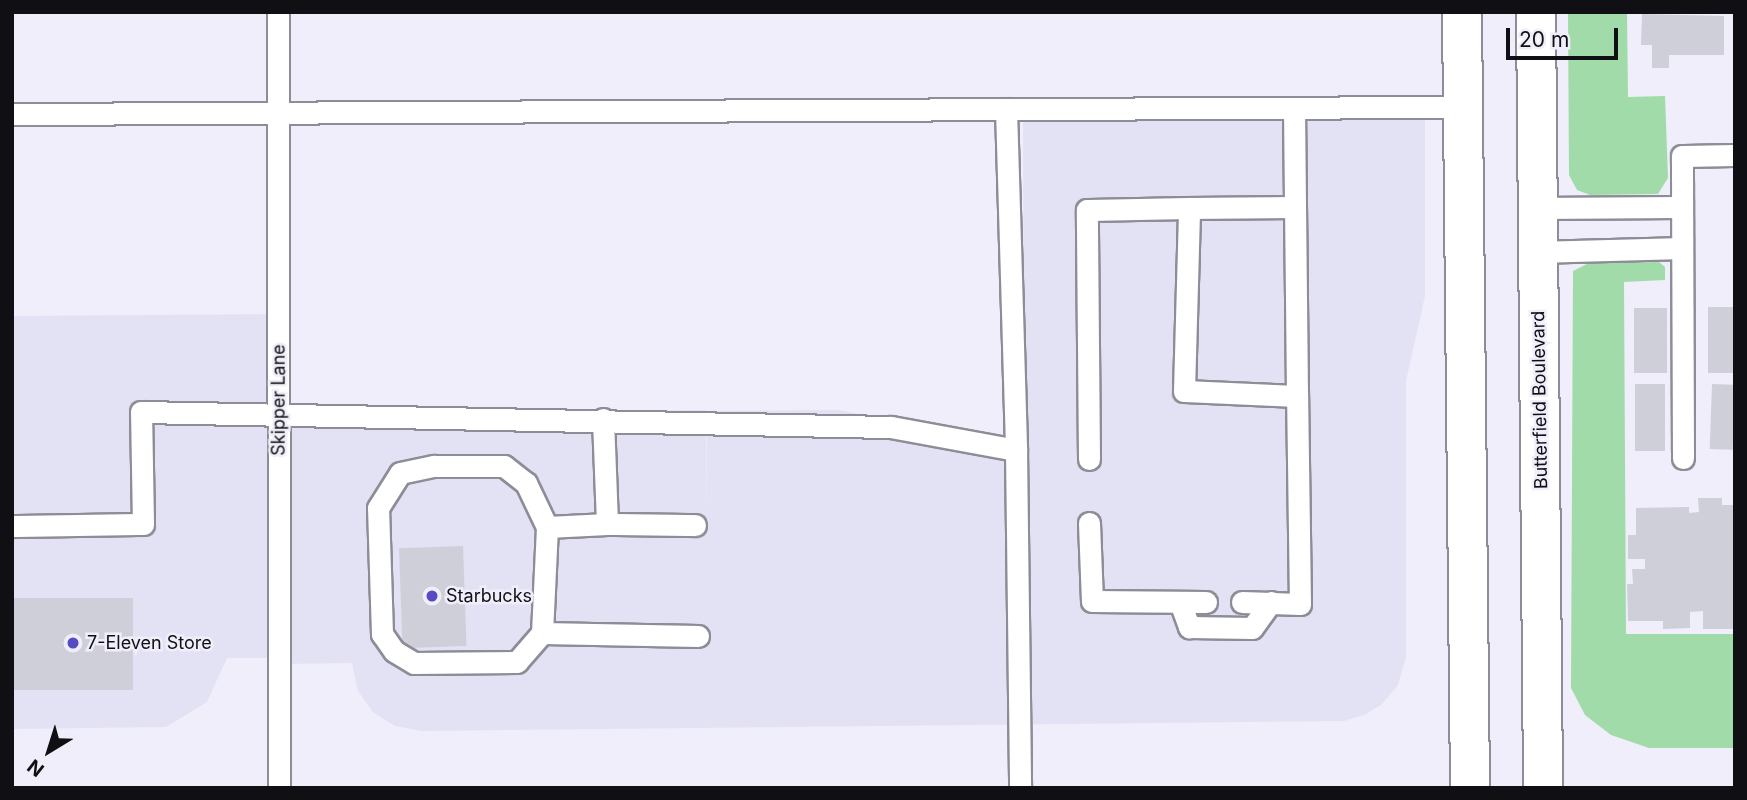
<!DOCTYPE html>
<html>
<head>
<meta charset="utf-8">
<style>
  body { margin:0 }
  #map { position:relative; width:1747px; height:800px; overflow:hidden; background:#efeefa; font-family:Inter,sans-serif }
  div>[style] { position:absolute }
  .built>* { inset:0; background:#e3e2f4 }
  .green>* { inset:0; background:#a1dba9 }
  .building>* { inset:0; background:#cfcfda; transform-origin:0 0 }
  .roads { filter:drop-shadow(2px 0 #8d8d97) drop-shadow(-2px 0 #8d8d97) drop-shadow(0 2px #8d8d97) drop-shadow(0 -2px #8d8d97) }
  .lane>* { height:21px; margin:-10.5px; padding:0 10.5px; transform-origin:10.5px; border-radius:10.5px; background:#fff }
  .primary>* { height:38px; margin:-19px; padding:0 19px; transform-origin:19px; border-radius:19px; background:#fff }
  .dots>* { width:19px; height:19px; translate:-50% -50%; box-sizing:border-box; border:4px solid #efeefa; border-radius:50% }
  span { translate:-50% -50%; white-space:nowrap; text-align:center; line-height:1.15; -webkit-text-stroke:5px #efeefa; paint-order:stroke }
  .street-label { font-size:18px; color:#101014 }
  .poi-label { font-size:18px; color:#101014 }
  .left { translate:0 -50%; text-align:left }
  .frame { position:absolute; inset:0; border:14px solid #101014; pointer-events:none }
  .north { position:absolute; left:14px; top:716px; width:70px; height:70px; -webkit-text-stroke:5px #efeefa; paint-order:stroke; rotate:218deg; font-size:19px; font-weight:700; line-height:28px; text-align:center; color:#101014 }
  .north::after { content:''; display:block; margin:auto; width:24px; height:32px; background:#101014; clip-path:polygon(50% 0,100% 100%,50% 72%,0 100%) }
  .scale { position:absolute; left:1506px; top:28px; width:112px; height:32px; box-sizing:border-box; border:4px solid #101014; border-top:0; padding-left:9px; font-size:21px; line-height:24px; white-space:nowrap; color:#101014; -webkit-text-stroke:5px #efeefa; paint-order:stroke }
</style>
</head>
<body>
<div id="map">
  <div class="built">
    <i style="clip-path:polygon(1425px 101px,1425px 296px,1406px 381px,1406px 657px,1398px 685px,1381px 705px,1364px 715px,1344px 721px,421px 731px,395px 726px,373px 712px,358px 691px,352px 663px,288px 664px,287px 415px,706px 410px,707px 516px,707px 411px,838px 410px,1024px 444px,1023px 104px)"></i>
    <i style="clip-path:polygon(284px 314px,285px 658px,227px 658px,207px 702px,166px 727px,12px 729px,12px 316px)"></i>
  </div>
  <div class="green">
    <i style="clip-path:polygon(1568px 12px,1627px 12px,1628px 97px,1665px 96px,1668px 178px,1658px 194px,1590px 195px,1577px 190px,1569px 175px)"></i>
    <i style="clip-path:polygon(1659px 262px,1665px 267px,1665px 280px,1624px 282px,1626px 634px,1735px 634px,1735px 748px,1649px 748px,1611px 735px,1585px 715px,1571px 688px,1573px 271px,1589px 263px)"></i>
  </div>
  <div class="building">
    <i style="clip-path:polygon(1642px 14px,1724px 16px,1724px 55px,1669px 55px,1669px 68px,1652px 68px,1652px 45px,1641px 45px)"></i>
    <i style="left:1708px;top:307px;width:27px;height:66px"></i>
    <i style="left:1634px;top:308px;width:33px;height:65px"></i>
    <i style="left:1635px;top:384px;width:30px;height:67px"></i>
    <i style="left:1712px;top:384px;width:23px;height:65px;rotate:2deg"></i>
    <i style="clip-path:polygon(1698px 498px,1722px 498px,1722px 505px,1735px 505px,1735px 629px,1703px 629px,1703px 611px,1690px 612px,1690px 628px,1663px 629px,1663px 621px,1628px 621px,1627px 584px,1633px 584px,1632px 569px,1645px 569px,1645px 559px,1628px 559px,1628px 535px,1636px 535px,1636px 508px,1689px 507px,1689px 513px,1699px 512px)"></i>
    <i style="left:463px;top:546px;width:100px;height:64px;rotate:88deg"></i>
    <i style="left:12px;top:598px;width:121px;height:92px"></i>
  </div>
  <div class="roads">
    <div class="lane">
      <i style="left:278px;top:12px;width:776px;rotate:89.93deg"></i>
      <i style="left:1294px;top:108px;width:288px;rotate:89.4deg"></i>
      <i style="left:1297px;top:396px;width:113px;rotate:-177.5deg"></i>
      <i style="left:1184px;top:391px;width:183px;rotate:-88.4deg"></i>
      <i style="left:1189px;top:208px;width:106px;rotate:-0.5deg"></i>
      <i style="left:1006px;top:109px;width:341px;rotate:88.3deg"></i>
      <i style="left:12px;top:114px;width:1452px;rotate:-0.28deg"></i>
      <i style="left:1537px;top:208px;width:142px;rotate:-0.4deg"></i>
      <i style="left:1537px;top:252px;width:145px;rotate:-1.6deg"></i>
      <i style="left:603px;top:419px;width:105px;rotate:87.8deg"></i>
      <i style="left:607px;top:524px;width:60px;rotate:177.1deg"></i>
      <i style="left:547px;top:527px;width:106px;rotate:92.7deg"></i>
      <i style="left:542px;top:633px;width:156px;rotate:1.1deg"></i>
      <i style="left:1683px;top:458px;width:302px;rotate:-90.2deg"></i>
      <i style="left:1682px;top:156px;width:53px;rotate:-1.1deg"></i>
      <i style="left:1089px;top:459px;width:249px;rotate:-90.5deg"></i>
      <i style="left:1087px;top:210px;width:102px;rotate:-1.1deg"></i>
      <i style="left:1089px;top:523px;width:78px;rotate:87.8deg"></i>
      <i style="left:1092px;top:601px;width:114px;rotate:0.5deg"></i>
      <i style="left:607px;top:524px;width:88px;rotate:0.7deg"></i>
      <i style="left:12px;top:526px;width:131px;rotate:-0.9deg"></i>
      <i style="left:143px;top:524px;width:112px;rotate:-91deg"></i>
      <i style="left:141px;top:412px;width:750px;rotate:1.15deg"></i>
      <i style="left:891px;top:427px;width:127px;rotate:10.4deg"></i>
      <i style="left:1016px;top:450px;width:338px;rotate:89.3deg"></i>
      <i style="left:1180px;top:602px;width:27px;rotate:70deg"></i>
      <i style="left:1189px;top:627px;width:63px;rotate:0.9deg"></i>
      <i style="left:1252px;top:628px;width:32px;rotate:-54deg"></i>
      <i style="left:1242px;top:602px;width:58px;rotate:2deg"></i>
      <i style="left:1300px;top:604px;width:208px;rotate:-90.8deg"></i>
      <i style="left:542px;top:633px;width:38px;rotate:131deg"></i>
      <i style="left:517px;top:662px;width:103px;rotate:179.4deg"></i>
      <i style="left:414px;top:663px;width:23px;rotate:-149deg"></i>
      <i style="left:394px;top:651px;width:21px;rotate:-125deg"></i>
      <i style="left:382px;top:634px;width:126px;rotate:-91.8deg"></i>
      <i style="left:378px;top:508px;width:41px;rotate:-57.8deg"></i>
      <i style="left:400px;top:473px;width:35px;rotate:-12deg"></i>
      <i style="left:434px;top:466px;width:70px"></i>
      <i style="left:504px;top:466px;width:28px;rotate:38deg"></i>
      <i style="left:526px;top:483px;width:49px;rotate:64.5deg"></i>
    </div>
    <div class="primary">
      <i style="left:1462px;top:12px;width:776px;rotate:89.41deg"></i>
      <i style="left:1536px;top:12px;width:776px;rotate:89.48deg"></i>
    </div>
  </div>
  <div class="dots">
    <i style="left:432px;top:596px;background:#574bc3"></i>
    <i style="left:73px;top:643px;background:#574bc3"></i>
  </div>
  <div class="street-label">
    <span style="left:279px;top:400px;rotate:-90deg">Skipper Lane</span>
    <span style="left:1540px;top:400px;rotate:-91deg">Butterfield Boulevard</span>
  </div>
  <div class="poi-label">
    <span class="left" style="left:446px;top:596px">Starbucks</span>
    <span class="left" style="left:87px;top:643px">7-Eleven Store</span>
  </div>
  <div class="frame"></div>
  <div class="north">N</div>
  <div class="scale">20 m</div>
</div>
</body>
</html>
